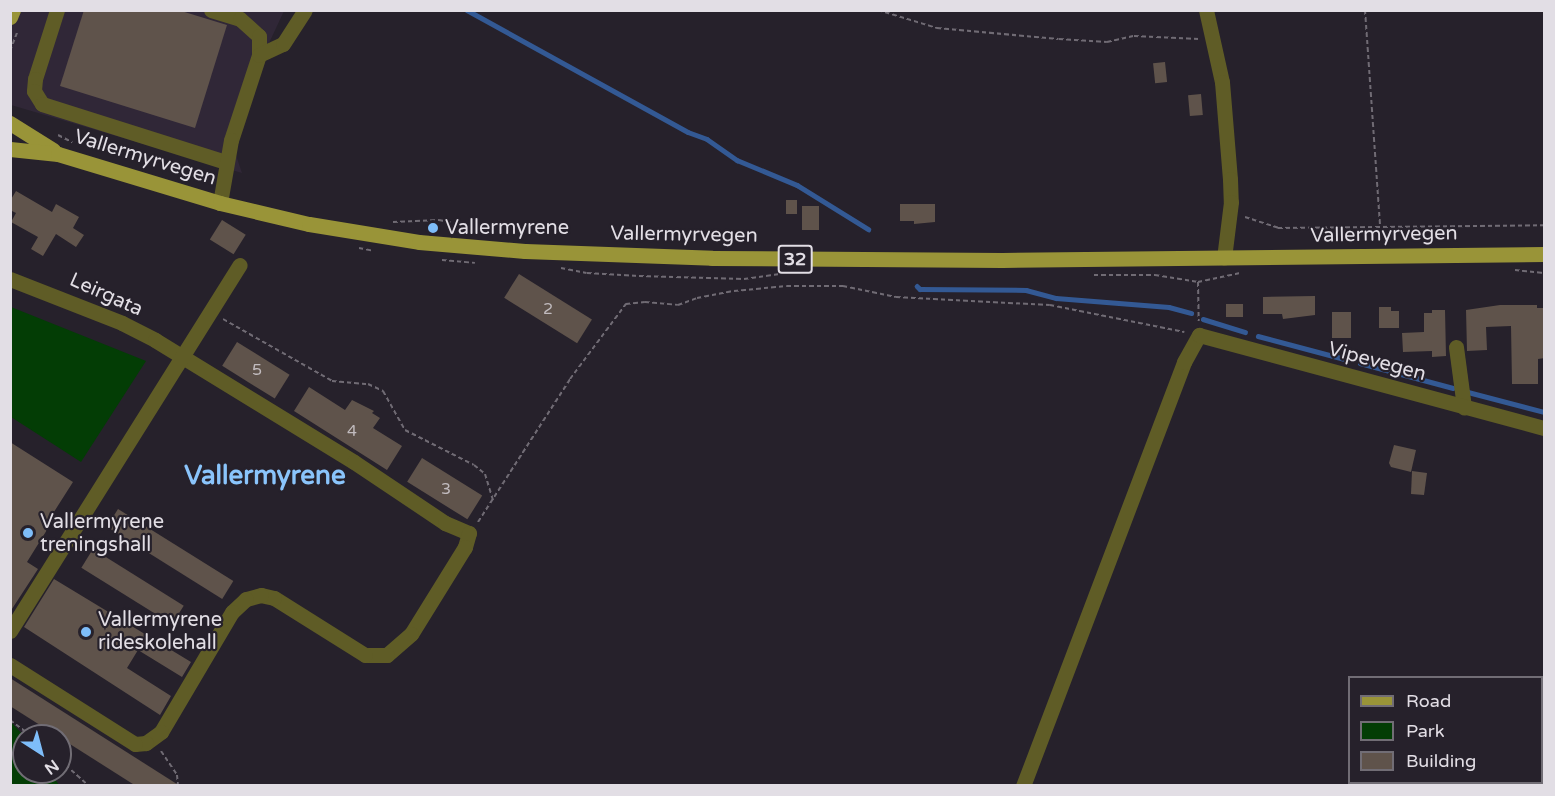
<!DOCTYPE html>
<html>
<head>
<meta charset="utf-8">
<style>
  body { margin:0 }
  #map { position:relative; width:1555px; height:796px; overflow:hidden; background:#26212b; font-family:"Varela Round",sans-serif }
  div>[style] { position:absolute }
  .built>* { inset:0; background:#302737 }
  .green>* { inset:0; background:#033d05 }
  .stream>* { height:4.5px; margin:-2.25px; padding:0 2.25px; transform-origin:2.25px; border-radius:2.25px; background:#335994 }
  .building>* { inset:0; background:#5f534b; transform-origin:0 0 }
  .path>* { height:2px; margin-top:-1px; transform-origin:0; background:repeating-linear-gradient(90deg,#706b74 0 4.5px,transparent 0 7.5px) }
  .minor>* { height:15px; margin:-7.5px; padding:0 7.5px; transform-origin:7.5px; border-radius:7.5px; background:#5f5c26 }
  .major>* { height:15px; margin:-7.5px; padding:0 7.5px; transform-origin:7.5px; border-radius:7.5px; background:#999438 }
  .dots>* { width:16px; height:16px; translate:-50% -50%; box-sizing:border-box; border:3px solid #26212b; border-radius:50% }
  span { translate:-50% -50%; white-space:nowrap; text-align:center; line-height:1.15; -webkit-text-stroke:4.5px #26212b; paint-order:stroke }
  .number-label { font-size:16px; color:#c1bbbe }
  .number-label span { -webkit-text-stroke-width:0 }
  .shield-label span { padding:2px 4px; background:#26212b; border:2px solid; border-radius:4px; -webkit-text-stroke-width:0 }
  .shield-label { font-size:18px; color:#e2dee5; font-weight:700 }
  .street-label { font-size:20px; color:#e2dee5 }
  .poi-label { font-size:20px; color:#e2dee5 }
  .left { translate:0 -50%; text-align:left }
  .district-label { font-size:26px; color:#8ac4fb; font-weight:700 }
  .frame { position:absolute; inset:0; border:12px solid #e2dee5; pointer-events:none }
  .legend { position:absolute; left:1348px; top:676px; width:195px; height:108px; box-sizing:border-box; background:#26212b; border:2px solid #716d75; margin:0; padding:8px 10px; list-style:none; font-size:18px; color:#e2dee5 }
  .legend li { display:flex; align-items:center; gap:12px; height:30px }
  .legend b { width:30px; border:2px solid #716d75 }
  .north { position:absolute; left:12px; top:724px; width:60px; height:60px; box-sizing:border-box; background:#26212b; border:2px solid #716d75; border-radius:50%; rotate:144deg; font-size:16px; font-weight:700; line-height:24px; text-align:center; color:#e2dee5 }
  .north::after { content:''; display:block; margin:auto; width:21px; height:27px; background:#7ebdf9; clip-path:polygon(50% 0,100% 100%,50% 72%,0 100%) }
</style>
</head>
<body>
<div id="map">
  <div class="built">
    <i style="clip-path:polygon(10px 11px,284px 11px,228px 131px,242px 173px,11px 105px)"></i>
  </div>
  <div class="green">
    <i style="clip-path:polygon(11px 307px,146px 361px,81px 462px,11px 417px)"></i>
    <i style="clip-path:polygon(11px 722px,24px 736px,24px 772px,50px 772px,59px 785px,11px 785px)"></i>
  </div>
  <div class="stream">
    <i style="left:467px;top:10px;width:252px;rotate:28.9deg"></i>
    <i style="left:688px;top:132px;width:20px;rotate:20deg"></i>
    <i style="left:707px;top:139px;width:37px;rotate:35deg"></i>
    <i style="left:737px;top:160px;width:65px;rotate:22.6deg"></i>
    <i style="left:797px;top:185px;width:84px;rotate:31.8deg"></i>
    <i style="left:917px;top:286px;width:4px;rotate:45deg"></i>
    <i style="left:920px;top:289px;width:106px;rotate:0.5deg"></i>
    <i style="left:1026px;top:290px;width:31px;rotate:15deg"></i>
    <i style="left:1056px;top:298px;width:113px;rotate:4.6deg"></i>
    <i style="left:1169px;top:307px;width:23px;rotate:15deg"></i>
    <i style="left:1203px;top:319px;width:44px;rotate:17.2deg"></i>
    <i style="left:1258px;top:336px;width:93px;rotate:14.9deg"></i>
    <i style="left:1360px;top:363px;width:96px;rotate:15deg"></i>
    <i style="left:1468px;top:392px;width:79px;rotate:14.7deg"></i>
  </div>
  <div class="building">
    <i style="clip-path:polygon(84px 10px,178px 10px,227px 25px,195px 128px,60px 86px)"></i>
    <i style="left:1165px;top:62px;width:20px;height:12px;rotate:84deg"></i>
    <i style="left:1201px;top:94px;width:21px;height:13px;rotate:85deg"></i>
    <i style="clip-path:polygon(16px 191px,52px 212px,56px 204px,79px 217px,73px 228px,84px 235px,76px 247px,56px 234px,43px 256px,31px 249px,38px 237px,11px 222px,16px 213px,10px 210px,10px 201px)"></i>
    <i style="left:786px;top:200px;width:11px;height:14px"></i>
    <i style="clip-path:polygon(900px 204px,935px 204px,935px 222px,914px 224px,914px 221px,900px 221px)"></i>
    <i style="left:802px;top:206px;width:17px;height:24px"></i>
    <i style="left:222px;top:220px;width:28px;height:23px;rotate:32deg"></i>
    <i style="left:519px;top:274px;width:86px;height:28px;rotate:32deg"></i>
    <i style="clip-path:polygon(1315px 296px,1315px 315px,1283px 319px,1282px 314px,1263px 314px,1263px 297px)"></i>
    <i style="left:1226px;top:304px;width:17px;height:13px"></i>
    <i style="clip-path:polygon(1500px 305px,1537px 305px,1537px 308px,1545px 308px,1545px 358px,1538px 359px,1538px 384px,1512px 384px,1511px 326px,1486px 327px,1487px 350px,1467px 351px,1466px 310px)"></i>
    <i style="clip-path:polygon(1379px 307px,1391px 307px,1391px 311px,1399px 311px,1399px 328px,1379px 328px)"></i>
    <i style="clip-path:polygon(1432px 310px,1445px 310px,1446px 356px,1432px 357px,1432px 351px,1403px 352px,1402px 333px,1424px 332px,1424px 313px,1432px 313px)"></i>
    <i style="left:1332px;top:312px;width:19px;height:26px"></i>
    <i style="left:237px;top:342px;width:62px;height:28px;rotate:32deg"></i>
    <i style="clip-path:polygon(309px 387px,345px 410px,352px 400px,374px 411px,372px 413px,380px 418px,373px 428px,402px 446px,387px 470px,294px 411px)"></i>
    <i style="clip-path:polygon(10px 442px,73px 482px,52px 515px,55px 517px,27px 562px,38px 569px,10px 612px)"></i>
    <i style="clip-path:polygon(1394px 445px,1416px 450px,1411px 472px,1391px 467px,1389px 463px)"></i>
    <i style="left:422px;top:458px;width:71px;height:28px;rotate:32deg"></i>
    <i style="clip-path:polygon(1412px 471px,1427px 473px,1424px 495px,1411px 494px)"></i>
    <i style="left:118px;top:509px;width:136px;height:21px;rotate:32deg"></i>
    <i style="left:93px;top:549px;width:107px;height:22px;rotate:32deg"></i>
    <i style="clip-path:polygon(54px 579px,191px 662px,182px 677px,138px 650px,127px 668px,171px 696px,160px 715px,24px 627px)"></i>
    <i style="clip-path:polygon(10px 678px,180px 786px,136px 786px,10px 706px)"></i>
  </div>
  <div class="path">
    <i style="left:878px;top:10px;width:62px;rotate:17deg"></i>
    <i style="left:937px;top:28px;width:122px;rotate:5.2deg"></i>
    <i style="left:1059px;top:39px;width:48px;rotate:3.6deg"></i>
    <i style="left:1107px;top:42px;width:28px;rotate:-13deg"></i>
    <i style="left:1134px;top:36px;width:65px;rotate:2.6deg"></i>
    <i style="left:1365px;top:10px;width:217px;rotate:86deg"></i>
    <i style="left:10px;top:51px;width:22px;rotate:-69deg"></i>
    <i style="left:58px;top:135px;width:16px;rotate:27deg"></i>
    <i style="left:1245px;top:217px;width:35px;rotate:18deg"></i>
    <i style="left:1278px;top:228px;width:266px;rotate:-0.6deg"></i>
    <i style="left:393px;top:222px;width:46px;rotate:-2.5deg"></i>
    <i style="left:439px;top:220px;width:71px;rotate:11.3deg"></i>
    <i style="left:359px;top:248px;width:15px;rotate:11deg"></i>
    <i style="left:442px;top:260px;width:33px;rotate:5deg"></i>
    <i style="left:561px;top:268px;width:26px;rotate:11deg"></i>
    <i style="left:587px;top:273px;width:52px;rotate:3.3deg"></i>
    <i style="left:639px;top:276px;width:105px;rotate:1.6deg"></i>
    <i style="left:744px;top:279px;width:36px;rotate:-8deg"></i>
    <i style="left:1515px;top:270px;width:29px;rotate:6deg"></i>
    <i style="left:1094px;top:275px;width:61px"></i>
    <i style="left:1155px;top:275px;width:44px;rotate:9.2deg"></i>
    <i style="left:1198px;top:282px;width:43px;rotate:-12.1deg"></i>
    <i style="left:1198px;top:282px;width:39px;rotate:89deg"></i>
    <i style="left:223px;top:319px;width:125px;rotate:29.6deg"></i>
    <i style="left:332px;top:381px;width:36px;rotate:5deg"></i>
    <i style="left:368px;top:384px;width:17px;rotate:25deg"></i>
    <i style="left:383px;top:391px;width:45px;rotate:60.6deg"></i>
    <i style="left:405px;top:430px;width:77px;rotate:26.9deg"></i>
    <i style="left:474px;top:465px;width:14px;rotate:39deg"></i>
    <i style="left:485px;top:474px;width:28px;rotate:73deg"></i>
    <i style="left:478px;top:522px;width:170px;rotate:-57.2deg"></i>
    <i style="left:570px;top:379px;width:94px;rotate:-53.3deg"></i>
    <i style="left:626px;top:304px;width:19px;rotate:-6deg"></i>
    <i style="left:645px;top:302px;width:33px;rotate:5deg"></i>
    <i style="left:678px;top:305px;width:20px;rotate:-20deg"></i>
    <i style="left:697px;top:298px;width:38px;rotate:-11deg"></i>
    <i style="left:734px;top:291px;width:53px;rotate:-5.4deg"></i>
    <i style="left:787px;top:286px;width:56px"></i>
    <i style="left:843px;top:286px;width:54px;rotate:11.7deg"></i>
    <i style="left:896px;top:297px;width:154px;rotate:3deg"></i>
    <i style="left:1050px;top:305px;width:137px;rotate:11.4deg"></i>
    <i style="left:10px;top:720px;width:26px;rotate:37deg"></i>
    <i style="left:161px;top:751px;width:29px;rotate:56deg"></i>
    <i style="left:177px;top:775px;width:11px;rotate:85deg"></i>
    <i style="left:60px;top:760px;width:39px;rotate:42deg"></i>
  </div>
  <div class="minor">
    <i style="left:57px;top:10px;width:72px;rotate:107.7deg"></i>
    <i style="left:35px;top:79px;width:12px;rotate:95deg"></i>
    <i style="left:34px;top:91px;width:15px;rotate:58deg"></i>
    <i style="left:42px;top:104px;width:193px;rotate:17.5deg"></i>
    <i style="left:211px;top:10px;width:30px;rotate:17deg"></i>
    <i style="left:240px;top:19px;width:25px;rotate:42deg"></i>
    <i style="left:259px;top:36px;width:19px;rotate:90deg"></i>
    <i style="left:259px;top:55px;width:89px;rotate:108.2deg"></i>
    <i style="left:231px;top:140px;width:64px;rotate:99.9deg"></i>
    <i style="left:1206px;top:10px;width:74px;rotate:77.5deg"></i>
    <i style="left:1222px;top:82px;width:97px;rotate:85.3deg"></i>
    <i style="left:1230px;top:179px;width:23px;rotate:88deg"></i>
    <i style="left:1231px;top:202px;width:56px;rotate:97.1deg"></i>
    <i style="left:259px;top:55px;width:26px;rotate:-25deg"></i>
    <i style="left:283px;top:44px;width:40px;rotate:-57.1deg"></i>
    <i style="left:10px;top:279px;width:120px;rotate:21.4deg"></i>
    <i style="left:122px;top:323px;width:37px;rotate:27deg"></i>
    <i style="left:155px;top:340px;width:233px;rotate:31.5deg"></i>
    <i style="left:354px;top:462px;width:110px;rotate:33.8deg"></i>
    <i style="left:445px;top:523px;width:26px;rotate:23deg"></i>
    <i style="left:469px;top:533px;width:15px;rotate:106deg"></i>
    <i style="left:465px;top:547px;width:102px;rotate:121.8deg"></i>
    <i style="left:411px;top:634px;width:32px;rotate:139deg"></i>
    <i style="left:387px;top:655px;width:22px;rotate:180deg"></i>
    <i style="left:365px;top:655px;width:107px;rotate:-147.9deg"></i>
    <i style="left:274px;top:598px;width:13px;rotate:-167deg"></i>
    <i style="left:261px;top:595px;width:16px;rotate:165deg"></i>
    <i style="left:246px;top:599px;width:19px;rotate:137deg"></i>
    <i style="left:232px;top:612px;width:139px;rotate:120.6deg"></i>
    <i style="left:161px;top:732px;width:19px;rotate:144deg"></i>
    <i style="left:146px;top:743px;width:11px;rotate:175deg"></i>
    <i style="left:135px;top:744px;width:148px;rotate:-147.7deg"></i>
    <i style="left:1456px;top:347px;width:61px;rotate:82.4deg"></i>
    <i style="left:10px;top:631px;width:432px;rotate:-57.9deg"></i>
    <i style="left:1023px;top:786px;width:454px;rotate:-69.2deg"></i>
    <i style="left:1184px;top:362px;width:31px;rotate:-61deg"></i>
    <i style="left:1199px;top:335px;width:357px;rotate:15.1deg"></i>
  </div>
  <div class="major">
    <i style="left:10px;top:17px;width:8px;rotate:-67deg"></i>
    <i style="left:10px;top:123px;width:51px;rotate:32.1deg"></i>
    <i style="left:10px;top:149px;width:48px;rotate:5.9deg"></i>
    <i style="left:58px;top:154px;width:169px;rotate:16.8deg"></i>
    <i style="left:220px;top:203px;width:91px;rotate:13.3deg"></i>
    <i style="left:309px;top:224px;width:111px;rotate:9.3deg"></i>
    <i style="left:419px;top:242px;width:106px;rotate:4.9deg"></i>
    <i style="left:525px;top:251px;width:187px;rotate:2.1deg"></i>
    <i style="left:712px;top:258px;width:290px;rotate:0.4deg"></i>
    <i style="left:1002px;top:260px;width:542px;rotate:-0.63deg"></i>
  </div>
  <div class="dots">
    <i style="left:433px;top:228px;background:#7ebdf9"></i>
    <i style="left:28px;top:533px;background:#7ebdf9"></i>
    <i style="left:86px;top:632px;background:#7ebdf9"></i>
  </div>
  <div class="number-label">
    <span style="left:548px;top:309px">2</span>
    <span style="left:257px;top:370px">5</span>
    <span style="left:352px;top:431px">4</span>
    <span style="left:446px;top:489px">3</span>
  </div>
  <div class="shield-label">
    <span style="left:795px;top:259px">32</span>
  </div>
  <div class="street-label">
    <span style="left:145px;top:158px;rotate:17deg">Vallermyrvegen</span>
    <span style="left:684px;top:235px;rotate:1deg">Vallermyrvegen</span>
    <span style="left:1384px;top:235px;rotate:-1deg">Vallermyrvegen</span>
    <span style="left:106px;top:295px;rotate:24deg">Leirgata</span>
    <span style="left:1377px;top:362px;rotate:15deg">Vipevegen</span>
  </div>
  <div class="poi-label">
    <span class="left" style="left:445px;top:228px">Vallermyrene</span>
    <span class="left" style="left:40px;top:534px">Vallermyrene<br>treningshall</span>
    <span class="left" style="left:98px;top:632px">Vallermyrene<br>rideskolehall</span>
  </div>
  <div class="district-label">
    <span style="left:265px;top:476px">Vallermyrene</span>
  </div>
  <div class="frame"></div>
  <ul class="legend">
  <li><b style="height:8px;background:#999438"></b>Road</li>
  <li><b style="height:16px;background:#033d05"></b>Park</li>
  <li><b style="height:16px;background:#5f534b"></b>Building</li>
  </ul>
  <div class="north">N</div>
</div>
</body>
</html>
